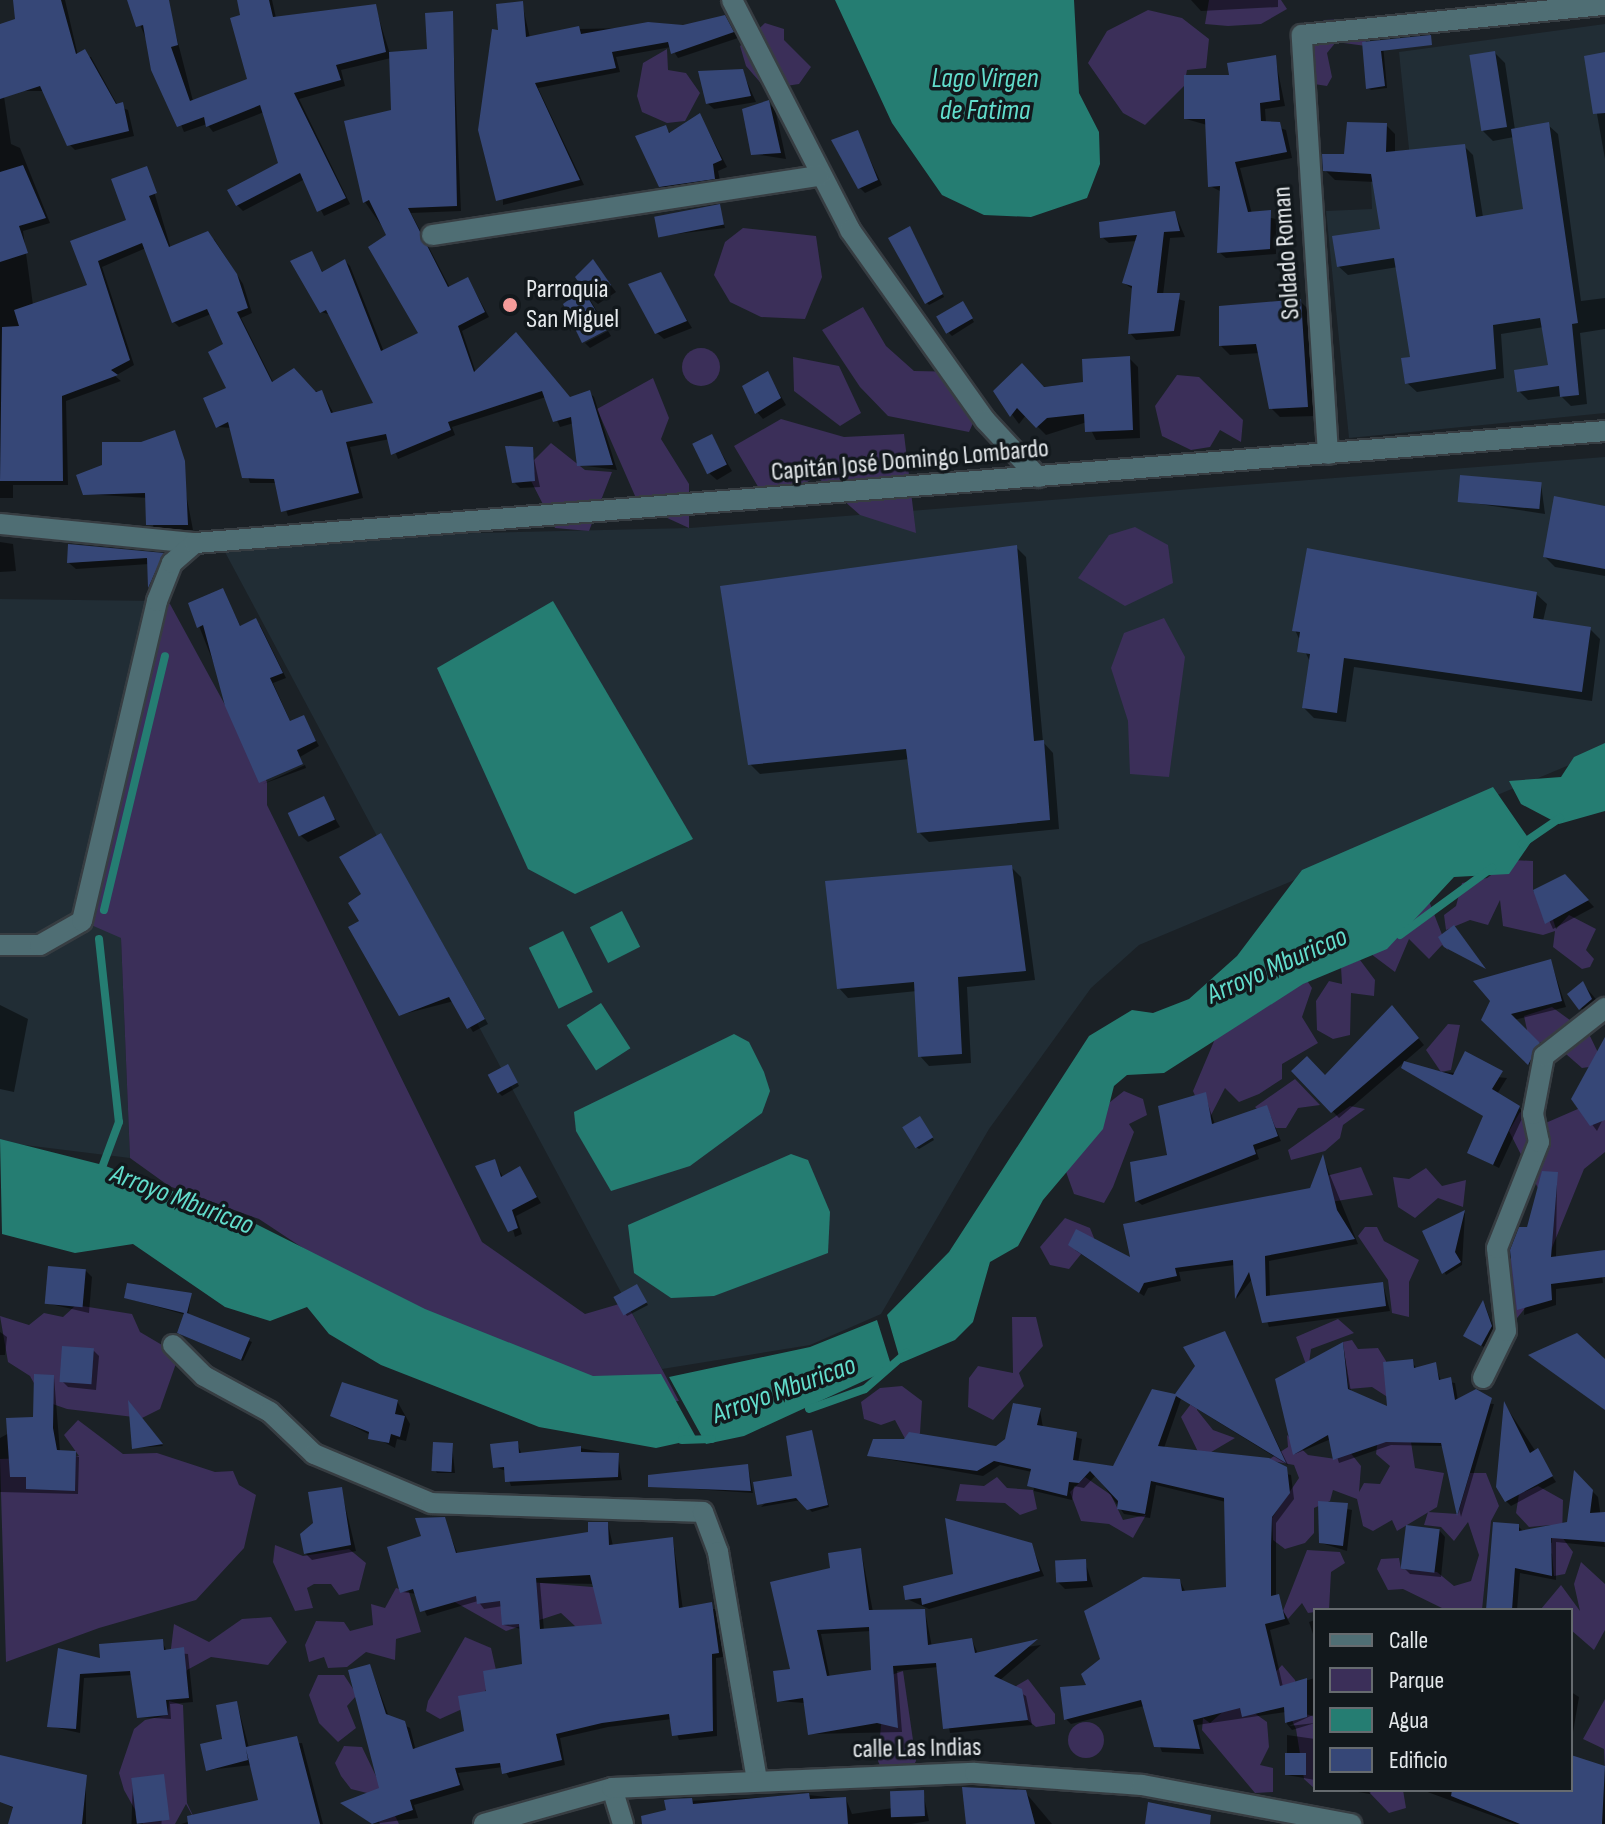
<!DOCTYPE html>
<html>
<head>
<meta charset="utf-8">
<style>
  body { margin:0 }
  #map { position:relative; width:1605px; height:1824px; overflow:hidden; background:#1b2126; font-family:"Sofia Sans Condensed",sans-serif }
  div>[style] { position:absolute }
  .built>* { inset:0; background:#212d35 }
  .green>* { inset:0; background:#3b2f59 }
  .round { border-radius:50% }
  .water>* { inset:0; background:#257d72; transform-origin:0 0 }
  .shadow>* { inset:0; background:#0007; transform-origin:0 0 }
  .stream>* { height:8px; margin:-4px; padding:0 4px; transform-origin:4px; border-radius:4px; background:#257d72 }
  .building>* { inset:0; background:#364777; transform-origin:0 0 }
  .roads { filter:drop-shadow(2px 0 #373d42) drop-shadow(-2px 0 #373d42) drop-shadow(0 2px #373d42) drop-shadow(0 -2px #373d42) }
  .street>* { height:20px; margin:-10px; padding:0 10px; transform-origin:10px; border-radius:10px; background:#4f6e74 }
  .dots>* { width:22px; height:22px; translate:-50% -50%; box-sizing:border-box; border:4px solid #12181c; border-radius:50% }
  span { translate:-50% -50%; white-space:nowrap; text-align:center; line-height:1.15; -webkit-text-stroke:7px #12181c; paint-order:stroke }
  .street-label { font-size:26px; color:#e4e8eb }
  .poi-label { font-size:26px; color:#e4e8eb }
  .left { translate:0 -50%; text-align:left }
  .water-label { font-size:28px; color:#62ddcc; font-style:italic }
  .legend { position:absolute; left:1313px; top:1608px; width:260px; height:184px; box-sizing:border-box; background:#12181c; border:2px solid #666b6f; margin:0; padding:10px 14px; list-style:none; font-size:24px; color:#e4e8eb }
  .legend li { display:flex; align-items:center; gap:16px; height:40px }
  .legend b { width:40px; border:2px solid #666b6f }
</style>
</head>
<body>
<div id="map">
  <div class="built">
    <i style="clip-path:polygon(1605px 24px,1605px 413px,1349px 438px,1326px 211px,1372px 209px,1371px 181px,1412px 178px,1399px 52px)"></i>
    <i style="clip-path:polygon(1605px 457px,1605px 750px,1139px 945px,1091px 988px,989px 1129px,881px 1314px,810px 1345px,662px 1369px,218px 539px,690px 528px)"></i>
    <i style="clip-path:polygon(0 599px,157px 601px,121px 938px,130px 1158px,0 1142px)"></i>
  </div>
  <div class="green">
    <i style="clip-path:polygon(1209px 0,1281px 0,1287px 9px,1261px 24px,1228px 26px,1205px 24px)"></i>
    <i style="clip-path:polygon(1148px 10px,1182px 18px,1209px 39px,1206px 68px,1187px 70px,1184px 86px,1145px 125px,1123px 113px,1088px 63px,1107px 31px)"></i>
    <i style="clip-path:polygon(1346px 19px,1365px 24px,1366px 46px,1336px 42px,1327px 53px,1332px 77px,1327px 86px,1314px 84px,1309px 32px,1324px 20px)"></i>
    <i style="clip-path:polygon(765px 23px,784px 29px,784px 40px,811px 67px,799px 84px,766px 89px,746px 66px,740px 46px)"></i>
    <i style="clip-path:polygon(667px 49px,668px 70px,686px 73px,700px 93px,685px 121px,667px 123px,642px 112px,637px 96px,643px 63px)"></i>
    <i style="clip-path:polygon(743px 228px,816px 236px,822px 277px,805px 319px,761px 317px,730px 302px,714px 275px,725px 242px)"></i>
    <i style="clip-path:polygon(863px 307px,886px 346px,914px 371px,965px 372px,983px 401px,969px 432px,888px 416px,860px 387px,822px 330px)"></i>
    <i class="round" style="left:682px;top:348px;width:38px;height:38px"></i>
    <i style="clip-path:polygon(793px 357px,839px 366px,861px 413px,840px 426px,794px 391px)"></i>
    <i style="clip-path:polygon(1177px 375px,1199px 377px,1243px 420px,1241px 442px,1220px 430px,1210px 447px,1191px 450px,1162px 436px,1155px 406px)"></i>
    <i style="clip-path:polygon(653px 378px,669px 418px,661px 439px,689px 484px,689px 528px,639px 505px,597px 409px)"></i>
    <i style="clip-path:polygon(781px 419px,844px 437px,904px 434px,916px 533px,860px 515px,816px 476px,770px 507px,734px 446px)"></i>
    <i style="clip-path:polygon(551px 443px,585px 470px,612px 472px,589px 531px,555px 528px,525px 469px)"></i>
    <i style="clip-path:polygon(1135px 527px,1168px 545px,1173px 583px,1125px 606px,1078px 578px,1109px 535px)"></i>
    <i style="clip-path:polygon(157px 601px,170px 604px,267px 782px,267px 805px,482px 1242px,585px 1314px,626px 1302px,679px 1401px,643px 1404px,362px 1287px,259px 1219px,169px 1186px,130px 1158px,121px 938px,82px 921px)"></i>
    <i style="clip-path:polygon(1164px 618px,1185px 657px,1169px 777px,1130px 774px,1128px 721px,1111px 668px,1124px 633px)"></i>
    <i style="clip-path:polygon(1512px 860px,1533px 861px,1533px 891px,1548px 904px,1556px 929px,1569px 915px,1596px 929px,1586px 950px,1594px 959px,1590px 967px,1582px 969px,1553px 947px,1555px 931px,1543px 935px,1503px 926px,1500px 900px,1488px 925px,1470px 920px,1446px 930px,1444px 915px,1456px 906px,1462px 883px,1487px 878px)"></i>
    <i style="clip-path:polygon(1429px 901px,1448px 950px,1442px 945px,1429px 959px,1409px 939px,1395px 972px,1359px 945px)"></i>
    <i style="clip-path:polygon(1360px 960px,1375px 980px,1374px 996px,1351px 993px,1350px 1035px,1333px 1039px,1317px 1030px,1316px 1001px,1329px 981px,1342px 984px,1341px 967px)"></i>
    <i style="clip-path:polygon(1300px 970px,1312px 988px,1302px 1017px,1318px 1043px,1282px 1064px,1282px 1079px,1259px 1094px,1239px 1102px,1225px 1088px,1207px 1123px,1193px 1091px,1220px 1027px)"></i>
    <i style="clip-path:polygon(1552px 1007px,1589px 1034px,1604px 1065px,1582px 1068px,1551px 1041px,1530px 1044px,1524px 1016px)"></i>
    <i style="clip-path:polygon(1448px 1024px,1460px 1025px,1451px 1070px,1441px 1072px,1426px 1050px)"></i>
    <i style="clip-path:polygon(1295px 1079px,1320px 1105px,1298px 1108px,1286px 1128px,1276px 1128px,1255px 1107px)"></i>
    <i style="clip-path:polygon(1124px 1091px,1143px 1099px,1147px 1115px,1129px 1124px,1134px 1132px,1113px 1187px,1104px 1203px,1074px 1194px,1060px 1155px,1081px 1125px)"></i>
    <i style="clip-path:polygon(1587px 1105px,1605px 1110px,1605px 1152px,1584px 1169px,1530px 1302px,1513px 1323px,1509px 1261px,1533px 1224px,1541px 1194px,1509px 1131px,1520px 1112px,1541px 1125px)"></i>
    <i style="clip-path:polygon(1350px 1106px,1365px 1109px,1343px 1125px,1340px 1138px,1325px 1151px,1291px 1160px,1288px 1150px)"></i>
    <i style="clip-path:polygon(1361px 1167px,1373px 1195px,1331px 1202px,1326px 1176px)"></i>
    <i style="clip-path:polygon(1426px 1168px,1442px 1186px,1466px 1180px,1463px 1207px,1438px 1198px,1415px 1218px,1398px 1207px,1393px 1177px,1409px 1179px)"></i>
    <i style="clip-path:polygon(1065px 1218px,1090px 1228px,1094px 1238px,1069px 1269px,1050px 1265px,1040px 1247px)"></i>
    <i style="clip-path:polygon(1365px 1227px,1377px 1227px,1384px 1241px,1419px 1260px,1409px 1282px,1409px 1317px,1392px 1313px,1388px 1280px,1358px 1236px)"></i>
    <i style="clip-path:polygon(76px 1305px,132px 1314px,140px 1332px,179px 1355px,160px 1409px,142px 1418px,67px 1409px,44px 1401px,30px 1376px,8px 1362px,0 1316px,29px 1325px,44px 1313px,63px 1317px)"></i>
    <i style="clip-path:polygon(1012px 1317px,1036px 1317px,1043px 1346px,1019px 1373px,1024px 1386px,993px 1420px,968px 1407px,969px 1378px,978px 1366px,1013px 1373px)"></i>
    <i style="clip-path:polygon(1338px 1319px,1354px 1333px,1311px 1349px,1308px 1370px,1296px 1337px)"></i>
    <i style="clip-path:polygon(1352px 1340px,1358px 1349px,1378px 1348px,1386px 1361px,1389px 1398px,1372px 1387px,1349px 1389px,1343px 1342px)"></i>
    <i style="clip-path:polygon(902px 1386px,922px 1401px,920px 1433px,910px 1448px,895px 1420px,881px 1425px,864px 1419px,861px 1402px,880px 1388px)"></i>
    <i style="clip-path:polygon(1197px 1396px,1197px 1410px,1213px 1430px,1235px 1438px,1201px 1458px,1181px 1417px)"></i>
    <i style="clip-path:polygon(78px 1420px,123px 1454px,157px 1453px,215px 1472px,233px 1471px,239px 1485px,256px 1495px,244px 1548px,196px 1600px,99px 1628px,145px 1720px,168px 1715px,169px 1701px,183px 1705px,187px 1803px,197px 1824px,186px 1804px,175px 1824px,143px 1824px,124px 1790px,119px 1773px,134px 1729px,145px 1720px,99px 1628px,6px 1662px,0 1459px,79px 1456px,64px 1435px)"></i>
    <i style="clip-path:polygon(1379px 1430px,1411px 1442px,1415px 1468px,1444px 1473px,1437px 1507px,1397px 1531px,1392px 1520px,1373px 1531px,1363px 1526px,1357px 1499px,1333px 1490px,1330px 1501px,1314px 1508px,1314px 1533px,1305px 1543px,1285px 1549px,1273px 1540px,1272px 1518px,1299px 1478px,1294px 1465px,1268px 1460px,1288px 1447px,1287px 1435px,1308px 1455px,1336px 1459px,1349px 1451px,1361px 1466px,1359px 1492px,1364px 1483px,1380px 1484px,1390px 1466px,1376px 1454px)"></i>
    <i style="clip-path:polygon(1470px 1473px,1486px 1473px,1499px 1506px,1491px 1521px,1482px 1610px,1446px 1610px,1403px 1589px,1388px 1590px,1377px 1569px,1381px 1559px,1399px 1558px,1401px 1569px,1437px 1572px,1454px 1586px,1471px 1581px,1479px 1555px,1468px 1522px,1454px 1541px,1441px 1527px,1424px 1525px,1428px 1512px,1458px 1514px)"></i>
    <i style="clip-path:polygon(997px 1477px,1007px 1488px,1033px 1490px,1037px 1509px,1020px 1515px,1005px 1503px,956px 1501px,960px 1484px,984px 1486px)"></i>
    <i style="clip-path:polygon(1085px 1477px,1111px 1495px,1123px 1520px,1146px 1515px,1133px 1538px,1109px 1524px,1081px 1521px,1070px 1492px)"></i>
    <i style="clip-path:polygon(1538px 1486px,1563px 1500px,1562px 1537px,1573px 1552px,1565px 1574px,1554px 1576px,1552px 1554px,1536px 1539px,1552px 1543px,1551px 1525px,1529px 1527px,1516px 1513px,1519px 1494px)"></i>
    <i style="clip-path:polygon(275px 1545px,303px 1556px,349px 1549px,366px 1563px,359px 1590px,339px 1595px,331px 1584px,314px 1584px,307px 1588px,313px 1608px,295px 1611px,273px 1562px)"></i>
    <i style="clip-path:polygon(1307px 1550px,1340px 1552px,1345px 1563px,1331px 1572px,1329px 1610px,1308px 1613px,1302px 1603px,1288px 1619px,1283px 1611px)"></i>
    <i style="clip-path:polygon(1581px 1562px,1605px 1584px,1605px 1630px,1594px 1650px,1571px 1630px,1571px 1610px,1541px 1609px,1561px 1585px,1580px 1611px,1574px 1584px)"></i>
    <i style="clip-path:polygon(517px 1581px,605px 1588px,630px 1618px,590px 1640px,561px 1613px,506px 1631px,453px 1601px)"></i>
    <i style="clip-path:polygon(396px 1588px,409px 1592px,421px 1632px,396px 1639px,395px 1660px,366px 1652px,347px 1667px,328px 1668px,324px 1657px,309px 1662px,305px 1645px,316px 1621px,344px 1622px,350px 1631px,373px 1625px,371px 1604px,385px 1608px)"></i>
    <i style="clip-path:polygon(271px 1617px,287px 1642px,268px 1665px,211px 1657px,187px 1670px,181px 1685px,167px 1681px,174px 1624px,209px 1642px,242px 1619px)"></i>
    <i style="clip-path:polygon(465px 1637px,491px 1648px,496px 1670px,480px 1701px,440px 1719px,426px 1711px,428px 1701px)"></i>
    <i style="clip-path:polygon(1282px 1665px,1295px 1680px,1303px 1713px,1315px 1717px,1315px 1789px,1304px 1779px,1296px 1729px,1271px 1677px)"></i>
    <i style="clip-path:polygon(903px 1671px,916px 1761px,910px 1772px,883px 1773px,878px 1761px,885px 1677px)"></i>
    <i style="clip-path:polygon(318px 1675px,344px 1675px,357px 1695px,347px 1706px,356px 1728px,338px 1742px,319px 1723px,309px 1695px)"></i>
    <i style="clip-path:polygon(1028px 1679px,1055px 1714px,1055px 1724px,1036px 1727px,1025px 1718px,1011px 1689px)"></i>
    <i style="clip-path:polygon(1605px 1699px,1605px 1770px,1604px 1749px,1583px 1739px)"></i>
    <i style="clip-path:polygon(1236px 1700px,1267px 1722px,1269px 1747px,1260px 1765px,1273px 1768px,1273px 1792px,1255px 1793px,1202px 1730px,1203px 1718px,1210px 1723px)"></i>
    <i class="round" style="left:1068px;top:1722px;width:36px;height:36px"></i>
    <i style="clip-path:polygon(344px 1746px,362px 1747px,399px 1824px,380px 1824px,367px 1793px,351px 1789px,341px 1776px,335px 1763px)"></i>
    <i style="clip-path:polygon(1367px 1790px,1403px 1790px,1406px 1808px,1389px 1813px)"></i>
  </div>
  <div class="water">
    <i style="clip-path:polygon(835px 0,1074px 0,1079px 93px,1099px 132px,1100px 164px,1087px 198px,1031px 217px,984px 215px,942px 195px,892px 123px)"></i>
    <i style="clip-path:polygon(553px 601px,693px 839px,575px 894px,528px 869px,437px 668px)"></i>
    <i style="clip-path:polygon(1605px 743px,1605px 811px,1559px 824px,1521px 804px,1509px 781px,1561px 777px,1574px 757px)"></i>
    <i style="clip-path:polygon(1493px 787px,1531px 842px,1509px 874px,1454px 877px,1387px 949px,1303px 984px,1164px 1073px,1127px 1075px,1114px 1086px,1103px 1129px,1043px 1200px,1018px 1246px,990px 1262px,973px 1322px,955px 1340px,901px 1363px,887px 1315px,949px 1252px,1089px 1036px,1132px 1010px,1153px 1013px,1189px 999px,1237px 956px,1302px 870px)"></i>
    <i style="left:622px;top:911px;width:40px;height:36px;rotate:63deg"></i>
    <i style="left:563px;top:931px;width:68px;height:38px;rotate:64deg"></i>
    <i style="left:601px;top:1003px;width:54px;height:41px;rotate:57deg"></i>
    <i style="clip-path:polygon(734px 1034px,749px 1042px,764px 1072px,770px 1091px,762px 1113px,690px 1166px,611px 1191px,576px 1131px,574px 1112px)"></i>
    <i style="clip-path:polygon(0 1139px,103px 1165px,246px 1219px,425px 1309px,593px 1376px,661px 1374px,697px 1439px,656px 1448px,539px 1427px,381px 1365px,329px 1334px,307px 1307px,270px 1321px,225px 1307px,133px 1244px,75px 1253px,2px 1234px)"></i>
    <i style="clip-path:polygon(791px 1154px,808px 1160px,830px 1212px,828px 1253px,714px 1296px,671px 1298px,634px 1273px,628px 1225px)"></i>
    <i style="clip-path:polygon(877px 1320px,892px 1368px,744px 1436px,706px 1444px,669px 1377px,810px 1347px)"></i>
  </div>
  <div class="shadow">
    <i style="clip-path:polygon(15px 0,65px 0,78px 56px,91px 57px,118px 106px,128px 110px,134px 136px,75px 150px,69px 144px,45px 91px,24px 91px)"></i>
    <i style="clip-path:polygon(130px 0,167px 0,193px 101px,249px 81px,239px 0,272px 0,276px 18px,375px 6px,390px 54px,429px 51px,452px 13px,461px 211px,411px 213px,450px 288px,468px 279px,489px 317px,462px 331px,476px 373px,516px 335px,570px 399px,589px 392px,594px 397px,617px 470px,579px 465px,574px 423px,560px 427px,546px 397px,452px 427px,455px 435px,398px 459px,390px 439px,350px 447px,363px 498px,288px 516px,277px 483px,250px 483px,232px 428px,218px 427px,228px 389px,226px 345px,211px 314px,179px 327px,174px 322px,146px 248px,102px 267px,134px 365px,115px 376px,121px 381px,66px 401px,68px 485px,13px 485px,13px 498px,0 498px,0 69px,11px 144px,20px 148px,50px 223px,23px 231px,33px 305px,89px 287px,73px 243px,129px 221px,147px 168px,171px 249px,214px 239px,243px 284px,252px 313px,241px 318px,274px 384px,322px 392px,334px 414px,376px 404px,331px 315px,321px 312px,311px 253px,324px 274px,345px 261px,350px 266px,384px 352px,421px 334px,388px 235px,365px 202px,393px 111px,391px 58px,341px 70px,345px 86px,299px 99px,350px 204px,324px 216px,305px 179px,243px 211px,237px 205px,280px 164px,264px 112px,213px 132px,207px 124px,184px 132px)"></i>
    <i style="clip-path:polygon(1278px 0,1278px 7px,1201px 11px,1191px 0)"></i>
    <i style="clip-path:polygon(522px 3px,530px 38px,578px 29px,683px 27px,724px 17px,738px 38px,678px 58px,671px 47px,616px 57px,620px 72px,538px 88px,584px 185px,503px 205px,500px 32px)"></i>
    <i style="clip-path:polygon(1383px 45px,1387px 88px,1371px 90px,1368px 88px)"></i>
    <i style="clip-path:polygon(1495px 53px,1505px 63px,1515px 130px,1548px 125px,1558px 134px,1581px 301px,1605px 298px,1605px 329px,1580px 333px,1587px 404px,1571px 406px,1561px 396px,1528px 400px,1519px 391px,1550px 367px,1544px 327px,1501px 334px,1504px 378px,1417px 392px,1407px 383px,1412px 359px,1398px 267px,1348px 275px,1338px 266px,1382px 230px,1374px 182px,1335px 180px,1325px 170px,1386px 125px,1395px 134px,1395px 153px,1464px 146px,1473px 155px,1483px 217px,1526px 211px,1514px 137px,1493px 141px,1483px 131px)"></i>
    <i style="clip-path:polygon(1605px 56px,1605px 159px,1587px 58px)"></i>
    <i style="clip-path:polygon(1275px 57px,1285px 106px,1265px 109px,1266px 123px,1286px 130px,1292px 158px,1240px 168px,1252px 214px,1276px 219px,1276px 254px,1226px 258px,1219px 252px,1222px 192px,1210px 186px,1207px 125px,1186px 119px,1231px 77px)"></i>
    <i style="clip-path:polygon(742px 71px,756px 102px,714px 109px,707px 103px)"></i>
    <i style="clip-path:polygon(768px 103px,775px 109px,786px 159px,753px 154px)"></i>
    <i style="clip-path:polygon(700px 115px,727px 167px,718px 171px,721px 185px,668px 193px,661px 186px,665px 128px,672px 134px)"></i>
    <i style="clip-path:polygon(857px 132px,882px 185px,865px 193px,860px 188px)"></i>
    <i style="clip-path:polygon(719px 206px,725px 228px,660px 236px)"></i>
    <i style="clip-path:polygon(1175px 213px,1185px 237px,1170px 238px,1163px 295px,1185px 301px,1180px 336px,1136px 340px,1130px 333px,1134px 290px,1124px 283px,1137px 241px,1109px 243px,1102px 237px)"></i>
    <i style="clip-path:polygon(912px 231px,944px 297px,929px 305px,926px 302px)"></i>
    <i style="clip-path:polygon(593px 262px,616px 292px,598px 304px,588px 296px,606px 327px,583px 340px,566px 304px,586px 289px)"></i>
    <i style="clip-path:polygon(660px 275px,692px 328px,664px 339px,657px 333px)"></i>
    <i style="clip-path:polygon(1300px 301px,1310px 311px,1316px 416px,1280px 417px,1271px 408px,1260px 353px,1230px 355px,1221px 346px)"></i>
    <i style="clip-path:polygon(965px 307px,974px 322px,952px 336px,949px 333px)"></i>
    <i style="clip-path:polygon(608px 331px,611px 336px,590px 348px,585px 343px)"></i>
    <i style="clip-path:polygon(1129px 358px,1138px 367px,1140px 438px,1096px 440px,1087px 422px,1046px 435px,1026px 415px,1019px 424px,995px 391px,1085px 383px)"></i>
    <i style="clip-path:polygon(768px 374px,786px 405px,763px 419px,757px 412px)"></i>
    <i style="clip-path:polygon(174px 432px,193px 530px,154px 530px,148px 498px,85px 494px,104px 466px)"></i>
    <i style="clip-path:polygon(712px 437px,732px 471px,717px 480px,710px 474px)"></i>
    <i style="clip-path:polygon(532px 449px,540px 487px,520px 488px,513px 481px)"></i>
    <i style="clip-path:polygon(1541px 484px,1545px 514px,1460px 501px)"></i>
    <i style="clip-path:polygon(1605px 508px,1605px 576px,1555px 567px,1545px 557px)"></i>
    <i style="clip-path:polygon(0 542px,13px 544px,16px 571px,0 572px)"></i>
    <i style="clip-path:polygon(1016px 547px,1026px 557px,1043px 742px,1053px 753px,1059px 829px,929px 842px,919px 832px,910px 759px,760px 774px,750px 764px)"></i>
    <i style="clip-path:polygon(163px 555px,169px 561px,155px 592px,149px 564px,76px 569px,69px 563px)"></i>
    <i style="clip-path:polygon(222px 590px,241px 627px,260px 625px,286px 678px,273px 683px,291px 723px,303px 717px,319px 746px,260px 780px,199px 626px)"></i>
    <i style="clip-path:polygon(1536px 594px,1547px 604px,1543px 621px,1590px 629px,1600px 639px,1592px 701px,1354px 667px,1346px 722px,1314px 718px,1304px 708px,1310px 662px,1295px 630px)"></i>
    <i style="clip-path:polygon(305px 765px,306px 768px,263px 784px)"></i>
    <i style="clip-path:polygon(323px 798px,340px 827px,308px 842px,301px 836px)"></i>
    <i style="clip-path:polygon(381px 835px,488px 1024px,473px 1032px,454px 1001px,400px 1015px,362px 921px)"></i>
    <i style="clip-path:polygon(1011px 867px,1021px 877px,1035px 980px,967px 987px,971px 1063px,929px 1066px,920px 1056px,917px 991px,848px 998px,839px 988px)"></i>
    <i style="clip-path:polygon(1565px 876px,1594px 907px,1553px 929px,1536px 891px)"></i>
    <i style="clip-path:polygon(1551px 962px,1566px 1007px,1514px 1020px,1544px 1050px,1535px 1069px,1483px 1020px)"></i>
    <i style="clip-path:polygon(1583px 984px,1600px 1004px,1587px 1015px,1581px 1008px)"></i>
    <i style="clip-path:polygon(0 1005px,28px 1019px,14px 1092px,0 1089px)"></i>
    <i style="clip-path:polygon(1398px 1014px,1424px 1045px,1339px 1118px,1294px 1071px,1326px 1078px)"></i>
    <i style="clip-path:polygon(1605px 1044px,1605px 1115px,1597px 1131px,1573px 1099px)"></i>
    <i style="clip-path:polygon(1403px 1068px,1507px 1078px,1497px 1094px,1525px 1112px,1499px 1168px,1469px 1153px,1485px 1117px)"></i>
    <i style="clip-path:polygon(510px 1069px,519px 1086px,502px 1096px,499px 1093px)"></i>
    <i style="clip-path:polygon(1205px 1095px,1215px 1125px,1267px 1107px,1281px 1141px,1256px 1150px,1259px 1159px,1142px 1205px,1137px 1201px)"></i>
    <i style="clip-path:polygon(922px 1121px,934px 1140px,919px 1149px,916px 1147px)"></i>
    <i style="clip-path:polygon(1323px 1158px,1358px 1244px,1269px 1261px,1270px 1297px,1383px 1284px,1390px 1311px,1269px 1327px,1253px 1278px,1237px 1298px,1235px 1265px,1179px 1272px,1181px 1281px,1148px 1288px,1144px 1296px,1075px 1250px,1132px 1260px,1311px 1190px)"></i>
    <i style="clip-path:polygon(494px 1161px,503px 1177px,520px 1168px,541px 1203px,516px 1216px,522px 1234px,515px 1237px)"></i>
    <i style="clip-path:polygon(1557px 1174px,1556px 1258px,1600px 1259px,1603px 1283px,1556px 1289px,1556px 1305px,1524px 1315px,1528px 1229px)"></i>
    <i style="clip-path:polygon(1465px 1213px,1462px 1265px,1446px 1275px,1424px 1232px)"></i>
    <i style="clip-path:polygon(86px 1271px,92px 1277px,89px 1313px,46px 1303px)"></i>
    <i style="clip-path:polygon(639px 1290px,648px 1305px,627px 1316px,625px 1313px)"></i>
    <i style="clip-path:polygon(126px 1298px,191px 1295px,188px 1316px,252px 1342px,243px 1361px,182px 1335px,186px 1315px)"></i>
    <i style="clip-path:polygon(1485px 1305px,1494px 1329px,1484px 1347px,1471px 1340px)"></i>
    <i style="clip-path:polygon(0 1332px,7px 1337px,5px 1355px,0 1355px)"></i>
    <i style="clip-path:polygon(1224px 1333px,1288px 1465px,1181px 1399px,1164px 1448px,1291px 1475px,1294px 1499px,1276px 1523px,1276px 1597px,1290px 1624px,1270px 1630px,1283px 1687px,1315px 1678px,1315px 1714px,1289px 1726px,1315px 1723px,1292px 1730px,1287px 1724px,1286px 1712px,1197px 1725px,1204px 1754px,1162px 1752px,1144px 1706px,1071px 1724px,1066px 1719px,1103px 1660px,1180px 1581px,1186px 1593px,1228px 1589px,1226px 1502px,1156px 1485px,1150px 1518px,1124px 1514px,1096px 1475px,1084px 1488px,1074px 1486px,1072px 1500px,1034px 1491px,1032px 1472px,1000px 1465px,983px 1476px,869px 1456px,997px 1448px,1040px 1410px,1043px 1428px,1082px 1439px,1078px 1463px,1115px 1469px)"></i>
    <i style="clip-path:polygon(1343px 1345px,1351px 1392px,1389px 1409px,1412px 1362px,1417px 1369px,1435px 1365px,1441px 1381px,1455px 1383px,1458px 1401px,1494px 1404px,1461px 1517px,1444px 1446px,1391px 1445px,1339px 1463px,1331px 1439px,1295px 1454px,1277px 1380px)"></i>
    <i style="clip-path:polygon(93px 1350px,99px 1356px,96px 1390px,68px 1387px,62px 1381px)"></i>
    <i style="clip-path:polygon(54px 1377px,60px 1452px,79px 1457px,78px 1494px,0 1492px,0 1438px,35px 1419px)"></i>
    <i style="clip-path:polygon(397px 1401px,410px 1424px,406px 1441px,397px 1439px,395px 1448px,332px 1415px)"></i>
    <i style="clip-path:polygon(131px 1405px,163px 1446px,134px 1448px)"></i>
    <i style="clip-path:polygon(1505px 1405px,1556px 1482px,1511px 1506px,1506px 1501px)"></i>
    <i style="clip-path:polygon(811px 1432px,829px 1507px,812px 1512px,801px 1500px,761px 1507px,794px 1478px)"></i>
    <i style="clip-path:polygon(517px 1443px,522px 1455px,580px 1448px,618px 1455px,622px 1480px,511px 1486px,506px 1471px,495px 1467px)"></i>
    <i style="clip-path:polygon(452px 1445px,455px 1473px,437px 1473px,435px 1470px)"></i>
    <i style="clip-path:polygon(748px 1466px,753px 1493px,650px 1486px)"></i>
    <i style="clip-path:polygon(1575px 1474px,1598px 1497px,1605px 1547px,1556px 1542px,1556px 1580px,1520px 1573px,1517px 1610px,1488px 1610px,1518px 1526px,1524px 1532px,1569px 1524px)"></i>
    <i style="clip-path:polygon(341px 1489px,356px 1551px,312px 1560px,305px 1553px,315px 1524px)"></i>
    <i style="clip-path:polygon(1319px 1503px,1352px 1510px,1347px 1551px,1321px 1543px)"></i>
    <i style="clip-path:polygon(evenodd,444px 1519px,458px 1555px,591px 1533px,608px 1524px,613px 1546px,673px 1539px,683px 1610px,716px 1609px,723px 1657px,716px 1658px,717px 1736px,679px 1740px,672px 1719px,608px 1727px,560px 1738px,565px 1765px,509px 1778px,503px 1767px,458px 1773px,464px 1790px,414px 1805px,418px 1818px,372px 1824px,347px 1807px,381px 1789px,370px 1666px,389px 1717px,410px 1728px,416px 1751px,466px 1733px,489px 1692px,524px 1666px,521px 1629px,504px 1625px,503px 1606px,484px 1609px,478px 1601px,427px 1616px,417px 1594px,402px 1592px,423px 1538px,444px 1519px,540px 1583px,599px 1584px,604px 1626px,544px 1631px,540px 1583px)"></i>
    <i style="clip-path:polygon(1439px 1530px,1445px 1537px,1441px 1577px,1410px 1574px,1404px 1568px)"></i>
    <i style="clip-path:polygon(1031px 1544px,1044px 1576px,929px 1609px,907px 1599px)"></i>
    <i style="clip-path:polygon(evenodd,861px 1550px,873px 1612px,925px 1611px,932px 1647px,972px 1640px,978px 1654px,1041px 1645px,999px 1681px,1026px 1696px,1032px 1725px,950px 1733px,938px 1667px,897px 1671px,902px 1732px,810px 1734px,805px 1703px,778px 1701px,832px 1570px,861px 1550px,871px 1631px,873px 1672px,830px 1678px,821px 1634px,871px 1631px)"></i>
    <i style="clip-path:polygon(1085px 1561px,1093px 1587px,1065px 1589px,1058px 1582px)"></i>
    <i style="clip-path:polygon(1315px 1620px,1315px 1640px,1309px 1622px)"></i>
    <i style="clip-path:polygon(162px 1641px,167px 1652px,188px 1654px,193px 1702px,170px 1704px,171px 1719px,138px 1717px,133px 1675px,84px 1678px,80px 1733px,49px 1726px,60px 1651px,102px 1660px)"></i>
    <i style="clip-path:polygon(1571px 1692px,1579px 1697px,1571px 1744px)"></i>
    <i style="clip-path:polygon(237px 1703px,249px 1748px,302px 1743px,323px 1824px,181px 1824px,260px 1801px,252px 1765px,208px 1770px)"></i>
    <i style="clip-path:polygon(1287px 1735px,1315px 1739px,1315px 1780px,1287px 1775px)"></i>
    <i style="clip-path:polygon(0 1757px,86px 1777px,86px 1824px,11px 1824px,15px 1809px,0 1801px)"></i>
    <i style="clip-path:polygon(1571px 1758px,1605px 1768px,1605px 1824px,1515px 1824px,1422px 1790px,1571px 1790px)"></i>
    <i style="left:133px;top:1780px;width:30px;height:44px;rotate:2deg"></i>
    <i style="clip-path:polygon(1346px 1790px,1371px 1790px,1370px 1794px)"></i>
    <i style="clip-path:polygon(923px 1792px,929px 1821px,911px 1824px,669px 1824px,666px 1802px,808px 1795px,846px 1799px,852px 1814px,893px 1808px)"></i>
    <i style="clip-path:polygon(1025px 1792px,1052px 1824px,968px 1824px)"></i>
  </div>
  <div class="stream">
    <i style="left:1522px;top:844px;width:46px;rotate:-34.4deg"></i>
    <i style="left:104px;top:910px;width:261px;rotate:-76.5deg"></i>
    <i style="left:1400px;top:935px;width:114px;rotate:-36.1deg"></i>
    <i style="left:99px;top:939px;width:184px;rotate:83.8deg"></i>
    <i style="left:119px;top:1122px;width:46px;rotate:110.4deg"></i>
    <i style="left:809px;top:1409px;width:59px;rotate:-19.7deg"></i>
    <i style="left:865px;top:1389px;width:55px;rotate:-41.3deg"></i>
    <i style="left:682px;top:1440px;width:30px;rotate:-2deg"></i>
  </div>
  <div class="building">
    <i style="clip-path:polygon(13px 0,61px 0,76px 54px,85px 49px,116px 104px,123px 102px,129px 131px,67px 146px,40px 86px,0 99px,0 24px,15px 19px)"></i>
    <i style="clip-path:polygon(127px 0,169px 0,178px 45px,171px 47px,190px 101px,247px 79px,230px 18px,240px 15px,237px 0,269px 0,273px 17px,376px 4px,386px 52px,336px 65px,341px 80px,294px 93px,346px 198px,317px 212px,300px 173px,236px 206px,227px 190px,278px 163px,260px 105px,206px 127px,204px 117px,177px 127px,151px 70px,143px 25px,136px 27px)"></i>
    <i style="clip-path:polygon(523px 1px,526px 37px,579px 26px,581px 34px,648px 22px,683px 25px,725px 15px,734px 32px,671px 54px,668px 42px,612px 52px,616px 68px,535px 83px,580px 180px,496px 201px,478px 130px,492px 29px,498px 30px,496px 4px)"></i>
    <i style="clip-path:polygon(453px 11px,457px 206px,408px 208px,448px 287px,468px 277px,485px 312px,458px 326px,474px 372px,516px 332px,570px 397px,590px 390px,613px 465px,577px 466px,571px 417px,553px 422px,542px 391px,448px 422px,451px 430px,391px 455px,386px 434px,346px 442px,359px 493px,281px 512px,274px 479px,242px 478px,228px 422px,216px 428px,203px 398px,226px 388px,208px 352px,223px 344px,207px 309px,172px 323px,142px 243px,98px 261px,130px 360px,111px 370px,118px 375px,62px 396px,63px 481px,0 481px,2px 327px,19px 326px,14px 310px,87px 285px,70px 241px,126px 220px,111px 179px,147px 166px,157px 193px,149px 196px,169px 247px,208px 231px,237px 274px,248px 308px,237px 312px,272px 382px,294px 368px,316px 392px,322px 390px,331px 413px,373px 403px,326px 310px,320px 313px,290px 261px,312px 251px,322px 272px,345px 259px,381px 351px,418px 333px,368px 247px,386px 235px,369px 200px,363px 203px,344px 121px,391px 110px,389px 52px,427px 49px,425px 13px)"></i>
    <i style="clip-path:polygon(1431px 35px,1432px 45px,1381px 51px,1385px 86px,1366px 89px,1362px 42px)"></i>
    <i style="left:1495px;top:51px;width:77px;height:26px;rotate:81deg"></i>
    <i style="clip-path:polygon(1605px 52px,1605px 113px,1593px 114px,1584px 56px)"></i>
    <i style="clip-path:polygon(1276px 55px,1280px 100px,1260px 103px,1261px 121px,1280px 122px,1287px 152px,1235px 162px,1248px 212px,1271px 210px,1270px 249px,1217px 253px,1220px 186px,1208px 187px,1205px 119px,1184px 119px,1184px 75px,1229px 75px,1227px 63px)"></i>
    <i style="clip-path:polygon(743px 69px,751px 96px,706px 104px,698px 71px)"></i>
    <i style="clip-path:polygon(769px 100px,781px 153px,751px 155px,742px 109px)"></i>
    <i style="clip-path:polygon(700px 113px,722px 160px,713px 164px,715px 179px,659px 187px,635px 136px,666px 125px,669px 133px)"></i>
    <i style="clip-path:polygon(1347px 122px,1387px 123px,1386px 152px,1465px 144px,1476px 217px,1523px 209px,1511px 129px,1549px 122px,1578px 323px,1572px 324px,1579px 395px,1560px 397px,1559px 386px,1517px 392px,1514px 370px,1548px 365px,1540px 318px,1493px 325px,1496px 369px,1405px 384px,1401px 358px,1410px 357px,1394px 258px,1337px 267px,1332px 236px,1380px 229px,1371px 174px,1323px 171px,1322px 154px,1344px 154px)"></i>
    <i style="clip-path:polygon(858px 130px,878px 180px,858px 189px,831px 140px)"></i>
    <i style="clip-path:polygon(23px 165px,46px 218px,19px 226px,28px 253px,0 262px,0 172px)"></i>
    <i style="left:720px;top:204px;width:21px;height:67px;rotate:79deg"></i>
    <i style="clip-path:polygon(1175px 211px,1180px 231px,1164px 232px,1157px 293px,1180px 293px,1174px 331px,1128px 334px,1132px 286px,1122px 283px,1137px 235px,1100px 238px,1099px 222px)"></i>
    <i style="clip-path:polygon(910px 226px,943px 294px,925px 304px,888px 238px)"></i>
    <i style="clip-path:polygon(593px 259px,611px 285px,590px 299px,575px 277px)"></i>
    <i style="clip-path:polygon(661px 272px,687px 321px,655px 334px,628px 284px)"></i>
    <i style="clip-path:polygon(583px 289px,607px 330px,582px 343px,563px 304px)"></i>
    <i style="clip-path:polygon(1301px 299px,1308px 407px,1269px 409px,1256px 344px,1219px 346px,1219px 306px)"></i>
    <i style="left:963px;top:301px;width:20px;height:31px;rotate:60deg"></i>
    <i style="clip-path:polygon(1130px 356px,1133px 430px,1085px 432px,1084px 414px,1047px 418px,1036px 428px,1017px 408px,1010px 417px,993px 391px,1022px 363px,1044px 387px,1083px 382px,1082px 359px)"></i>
    <i style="clip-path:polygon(768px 371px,781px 398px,755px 414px,742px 386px)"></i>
    <i style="clip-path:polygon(175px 430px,185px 461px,188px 525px,146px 525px,145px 493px,83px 495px,76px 475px,102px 465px,102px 442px,141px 442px)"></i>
    <i style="left:712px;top:434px;width:34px;height:22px;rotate:64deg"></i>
    <i style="clip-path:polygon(505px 446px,533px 447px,535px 481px,512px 483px)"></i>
    <i style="left:1460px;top:475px;width:82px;height:27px;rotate:5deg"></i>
    <i style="clip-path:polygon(1554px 496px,1605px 506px,1605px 569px,1543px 557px)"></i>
    <i style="clip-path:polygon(68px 544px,164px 553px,148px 588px,147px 558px,67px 563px)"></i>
    <i style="clip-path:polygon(1017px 545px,1034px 741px,1044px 740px,1050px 820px,917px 833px,906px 749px,748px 765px,720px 586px)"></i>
    <i style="clip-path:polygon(1307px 548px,1537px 592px,1533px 618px,1591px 627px,1582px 692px,1344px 658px,1337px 713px,1302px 708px,1310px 654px,1297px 652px,1300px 632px,1292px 631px)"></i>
    <i style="clip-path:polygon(223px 588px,240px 626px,256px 618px,283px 673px,270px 678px,290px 721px,304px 715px,316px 741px,297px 750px,303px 764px,259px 783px,225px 706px,203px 625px,197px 628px,188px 603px)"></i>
    <i style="left:324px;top:796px;width:26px;height:40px;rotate:65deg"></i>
    <i style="clip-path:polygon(381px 833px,485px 1019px,467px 1029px,449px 997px,399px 1016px,348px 927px,359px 921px,348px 903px,361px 894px,339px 857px)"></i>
    <i style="clip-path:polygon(1012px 865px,1026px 971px,958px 977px,962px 1054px,918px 1057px,914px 982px,837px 989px,825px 881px)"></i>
    <i style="clip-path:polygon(1565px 874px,1589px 900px,1545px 924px,1533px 890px)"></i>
    <i style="clip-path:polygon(1454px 925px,1486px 969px,1444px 947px,1438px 937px)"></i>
    <i style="clip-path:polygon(1551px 959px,1562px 1001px,1511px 1014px,1540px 1043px,1528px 1065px,1481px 1020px,1490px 1001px,1473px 981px)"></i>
    <i style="clip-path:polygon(1583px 981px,1592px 999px,1579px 1010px,1567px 994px)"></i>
    <i style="clip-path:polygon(1392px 1005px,1419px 1038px,1331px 1113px,1291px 1071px,1307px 1056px,1325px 1075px)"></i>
    <i style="clip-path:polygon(1605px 1037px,1605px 1120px,1590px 1126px,1571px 1099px)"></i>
    <i style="clip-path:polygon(1465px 1051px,1503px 1071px,1492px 1089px,1520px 1106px,1493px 1165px,1467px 1153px,1483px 1116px,1401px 1068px,1404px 1061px,1453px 1075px)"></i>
    <i style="left:508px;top:1064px;width:21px;height:23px;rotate:62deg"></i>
    <i style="clip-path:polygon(1206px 1092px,1212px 1124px,1267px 1105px,1278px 1136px,1253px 1145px,1256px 1154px,1135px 1202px,1130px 1162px,1167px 1155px,1158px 1106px)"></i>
    <i style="left:920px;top:1116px;width:25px;height:21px;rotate:58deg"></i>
    <i style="clip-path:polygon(1323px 1154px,1337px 1210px,1355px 1239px,1265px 1256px,1266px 1296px,1383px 1282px,1386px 1306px,1262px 1323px,1249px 1272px,1235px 1299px,1233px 1260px,1175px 1268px,1177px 1276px,1144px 1283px,1139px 1293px,1068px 1245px,1076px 1229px,1130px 1257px,1123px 1224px,1310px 1188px)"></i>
    <i style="clip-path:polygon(495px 1159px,501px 1177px,520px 1166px,537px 1197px,512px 1210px,518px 1228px,508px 1232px,475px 1166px)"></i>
    <i style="clip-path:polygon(1542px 1171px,1558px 1172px,1551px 1257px,1605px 1250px,1605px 1277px,1551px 1284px,1552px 1300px,1517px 1310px,1510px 1250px,1519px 1227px,1527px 1227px)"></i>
    <i style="clip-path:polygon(1465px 1210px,1455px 1252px,1461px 1262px,1442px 1274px,1422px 1231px)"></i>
    <i style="left:48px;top:1266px;width:38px;height:38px;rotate:5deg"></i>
    <i style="clip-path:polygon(127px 1283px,192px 1293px,187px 1313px,250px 1338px,241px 1360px,177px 1333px,184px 1313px,124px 1298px)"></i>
    <i style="left:637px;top:1284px;width:21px;height:27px;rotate:61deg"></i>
    <i style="clip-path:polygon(1483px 1300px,1492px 1326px,1481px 1346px,1463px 1336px)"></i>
    <i style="clip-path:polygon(1225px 1331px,1286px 1463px,1176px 1396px,1158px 1446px,1269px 1458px,1287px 1467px,1290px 1493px,1272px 1517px,1271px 1546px,1271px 1596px,1279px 1594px,1285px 1619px,1265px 1624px,1280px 1686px,1307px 1678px,1307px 1717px,1285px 1723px,1284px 1707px,1242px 1717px,1240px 1708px,1193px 1720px,1200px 1749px,1154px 1747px,1141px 1700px,1064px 1720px,1060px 1687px,1086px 1685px,1081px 1674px,1100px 1659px,1084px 1611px,1143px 1577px,1180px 1579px,1182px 1591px,1226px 1587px,1224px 1498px,1151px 1481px,1145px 1514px,1117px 1509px,1118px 1501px,1090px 1471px,1079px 1483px,1069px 1482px,1067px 1496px,1027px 1486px,1031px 1469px,994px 1461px,977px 1471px,867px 1456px,873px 1439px,904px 1439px,909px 1432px,996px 1446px,1005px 1439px,1013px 1403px,1041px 1408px,1037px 1425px,1077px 1432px,1073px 1460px,1113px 1466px,1152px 1389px,1175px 1394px,1195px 1366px,1183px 1347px)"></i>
    <i style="clip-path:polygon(1577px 1333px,1605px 1359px,1605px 1410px,1528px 1355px)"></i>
    <i style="clip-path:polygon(1343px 1342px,1348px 1389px,1387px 1406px,1383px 1362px,1413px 1359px,1414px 1368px,1436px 1362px,1439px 1380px,1451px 1377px,1455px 1400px,1476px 1389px,1492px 1398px,1457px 1516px,1441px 1443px,1386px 1442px,1333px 1460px,1328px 1435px,1293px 1455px,1275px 1379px)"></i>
    <i style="left:62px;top:1346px;width:32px;height:36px;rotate:4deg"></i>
    <i style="clip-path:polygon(34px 1374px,54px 1375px,53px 1428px,57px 1450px,76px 1451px,75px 1491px,26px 1489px,26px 1477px,10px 1477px,6px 1418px,33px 1417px)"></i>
    <i style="clip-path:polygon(342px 1382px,398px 1400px,395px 1414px,405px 1416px,400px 1437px,391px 1434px,389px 1443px,368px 1439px,369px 1432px,330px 1416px)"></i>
    <i style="clip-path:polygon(128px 1400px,163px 1444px,132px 1449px)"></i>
    <i style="clip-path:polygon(1504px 1401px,1530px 1453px,1538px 1448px,1553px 1476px,1505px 1502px,1496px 1487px)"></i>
    <i style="clip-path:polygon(812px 1430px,828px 1505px,807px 1510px,796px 1498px,757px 1505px,753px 1482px,792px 1476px,786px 1436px)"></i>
    <i style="clip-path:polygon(518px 1441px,519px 1453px,581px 1446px,581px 1452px,619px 1453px,618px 1477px,505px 1482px,504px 1467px,493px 1468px,490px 1444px)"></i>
    <i style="left:433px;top:1442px;width:20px;height:29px;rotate:3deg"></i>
    <i style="clip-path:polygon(748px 1464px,751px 1491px,648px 1487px,648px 1475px)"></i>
    <i style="clip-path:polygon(1574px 1470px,1593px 1490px,1590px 1513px,1605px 1512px,1605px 1542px,1551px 1538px,1552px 1576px,1515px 1568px,1512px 1610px,1486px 1610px,1493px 1522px,1519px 1524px,1519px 1531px,1567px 1522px)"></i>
    <i style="clip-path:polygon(342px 1487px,351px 1545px,304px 1554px,300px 1534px,313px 1523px,308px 1492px)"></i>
    <i style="clip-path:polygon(1318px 1501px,1348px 1503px,1343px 1546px,1319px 1543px)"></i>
    <i style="clip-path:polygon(evenodd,445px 1517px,456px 1553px,588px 1532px,588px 1522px,608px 1522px,609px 1545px,673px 1537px,679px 1608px,712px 1602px,719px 1653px,712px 1654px,713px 1731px,672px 1736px,669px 1714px,602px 1723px,556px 1734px,562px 1760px,502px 1774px,500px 1763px,455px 1768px,460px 1785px,410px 1800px,413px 1810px,372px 1824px,340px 1803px,379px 1788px,348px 1670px,370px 1664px,386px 1714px,405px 1721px,413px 1749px,464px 1731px,458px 1696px,486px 1691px,483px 1671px,522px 1664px,519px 1624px,502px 1625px,500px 1601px,477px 1604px,476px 1596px,420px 1612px,413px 1589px,400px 1593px,387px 1547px,421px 1536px,415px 1518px,445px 1517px,590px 1575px,602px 1624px,540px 1629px,536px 1578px,590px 1575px)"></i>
    <i style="clip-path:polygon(945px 1518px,1032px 1543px,1040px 1571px,922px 1605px,921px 1598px,905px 1600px,903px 1586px,953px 1574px)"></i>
    <i style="left:1406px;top:1525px;width:34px;height:44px;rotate:7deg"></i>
    <i style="clip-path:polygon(evenodd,861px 1548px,869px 1610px,925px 1609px,928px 1645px,972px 1638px,975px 1653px,1038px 1639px,994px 1676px,1022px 1689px,1028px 1720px,943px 1729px,936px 1663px,893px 1666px,898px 1728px,877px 1723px,808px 1735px,803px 1698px,777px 1702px,773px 1671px,790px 1669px,770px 1582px,830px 1568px,828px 1553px,861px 1548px,869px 1627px,871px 1670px,827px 1676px,817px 1630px,869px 1627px)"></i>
    <i style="left:1086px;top:1559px;width:22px;height:31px;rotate:87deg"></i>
    <i style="clip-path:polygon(163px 1639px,164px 1650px,184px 1647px,189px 1698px,166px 1700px,168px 1715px,137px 1718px,130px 1671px,80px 1674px,76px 1729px,47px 1727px,58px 1648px,100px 1658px,99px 1644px)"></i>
    <i style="clip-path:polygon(237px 1701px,246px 1747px,297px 1736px,320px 1824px,188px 1824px,187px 1816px,258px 1800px,246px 1749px,248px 1760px,206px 1771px,200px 1744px,222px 1739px,216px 1705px)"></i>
    <i style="left:1306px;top:1753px;width:22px;height:21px;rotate:90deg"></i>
    <i style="clip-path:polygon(0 1755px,87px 1775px,82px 1824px,8px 1824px,13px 1807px,0 1802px)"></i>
    <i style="clip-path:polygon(1571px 1755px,1605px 1766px,1602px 1824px,1520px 1824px,1451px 1796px,1452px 1790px,1571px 1790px)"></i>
    <i style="left:164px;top:1774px;width:46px;height:33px;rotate:83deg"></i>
    <i style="clip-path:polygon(962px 1787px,1026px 1790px,1035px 1824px,966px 1824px)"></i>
    <i style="left:924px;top:1790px;width:26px;height:34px;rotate:88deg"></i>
    <i style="clip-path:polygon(809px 1793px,810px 1799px,846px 1797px,848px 1824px,642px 1824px,641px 1816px,666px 1810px,664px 1800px,671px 1799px,692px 1798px,693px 1804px)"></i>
    <i style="clip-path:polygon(1148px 1802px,1211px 1815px,1210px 1824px,1145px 1824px)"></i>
  </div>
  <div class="roads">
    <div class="street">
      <i style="left:732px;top:0;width:259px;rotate:62.8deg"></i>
      <i style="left:850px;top:230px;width:233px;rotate:54.6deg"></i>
      <i style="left:985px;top:420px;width:78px;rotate:47.1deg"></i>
      <i style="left:432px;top:235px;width:391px;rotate:-8.7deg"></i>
      <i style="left:1328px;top:454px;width:420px;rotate:-93.6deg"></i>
      <i style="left:1302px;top:35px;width:304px;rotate:-5.7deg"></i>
      <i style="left:0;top:524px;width:196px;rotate:5.6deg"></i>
      <i style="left:0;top:945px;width:40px"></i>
      <i style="left:40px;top:945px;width:48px;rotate:-29.7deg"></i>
      <i style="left:82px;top:921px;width:329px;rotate:-76.8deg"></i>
      <i style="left:157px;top:601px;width:41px;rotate:-68.5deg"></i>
      <i style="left:172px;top:563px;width:30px;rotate:-41deg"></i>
      <i style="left:195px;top:543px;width:1414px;rotate:-4.54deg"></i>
      <i style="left:173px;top:1345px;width:44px;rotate:45deg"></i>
      <i style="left:204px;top:1376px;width:75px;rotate:28.6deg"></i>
      <i style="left:270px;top:1412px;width:61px;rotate:43.7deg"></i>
      <i style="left:314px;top:1454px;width:127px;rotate:22.7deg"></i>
      <i style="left:431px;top:1503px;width:272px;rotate:1.9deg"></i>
      <i style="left:703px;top:1512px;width:43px;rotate:69.4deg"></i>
      <i style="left:718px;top:1552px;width:230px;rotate:80.3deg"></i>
      <i style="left:1483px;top:1378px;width:52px;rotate:-63.9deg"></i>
      <i style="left:1506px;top:1331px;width:83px;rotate:-96.2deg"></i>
      <i style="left:1497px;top:1248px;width:114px;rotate:-68.4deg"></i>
      <i style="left:1539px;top:1142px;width:29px;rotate:-102deg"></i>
      <i style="left:1533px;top:1114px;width:59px;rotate:-79.3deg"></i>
      <i style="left:1544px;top:1056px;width:78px;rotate:-38.2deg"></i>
      <i style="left:612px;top:1788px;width:38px;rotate:73deg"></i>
      <i style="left:484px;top:1824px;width:133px;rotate:-15.7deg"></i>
      <i style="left:612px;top:1788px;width:363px;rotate:-2.4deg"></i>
      <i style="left:975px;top:1773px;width:167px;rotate:4.1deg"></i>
      <i style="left:1142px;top:1785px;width:213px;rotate:10.6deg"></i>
    </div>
  </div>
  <div class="dots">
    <i style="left:510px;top:305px;background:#f59b9a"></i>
  </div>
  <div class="street-label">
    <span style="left:1287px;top:253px;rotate:-94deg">Soldado Roman</span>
    <span style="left:910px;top:461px;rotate:-5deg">Capitán José Domingo Lombardo</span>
    <span style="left:917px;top:1749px;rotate:-1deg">calle Las Indias</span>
  </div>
  <div class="poi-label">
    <span class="left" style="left:526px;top:305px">Parroquia<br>San Miguel</span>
  </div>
  <div class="water-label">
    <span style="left:985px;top:95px">Lago Virgen<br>de Fatima</span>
    <span style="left:1277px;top:966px;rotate:-24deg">Arroyo Mburicao</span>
    <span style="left:182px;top:1200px;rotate:21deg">Arroyo Mburicao</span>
    <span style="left:784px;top:1390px;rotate:-20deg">Arroyo Mburicao</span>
  </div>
  <ul class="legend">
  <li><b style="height:10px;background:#4f6e74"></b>Calle</li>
  <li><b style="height:22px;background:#3b2f59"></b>Parque</li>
  <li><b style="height:22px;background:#257d72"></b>Agua</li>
  <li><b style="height:22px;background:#364777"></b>Edificio</li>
  </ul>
</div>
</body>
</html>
